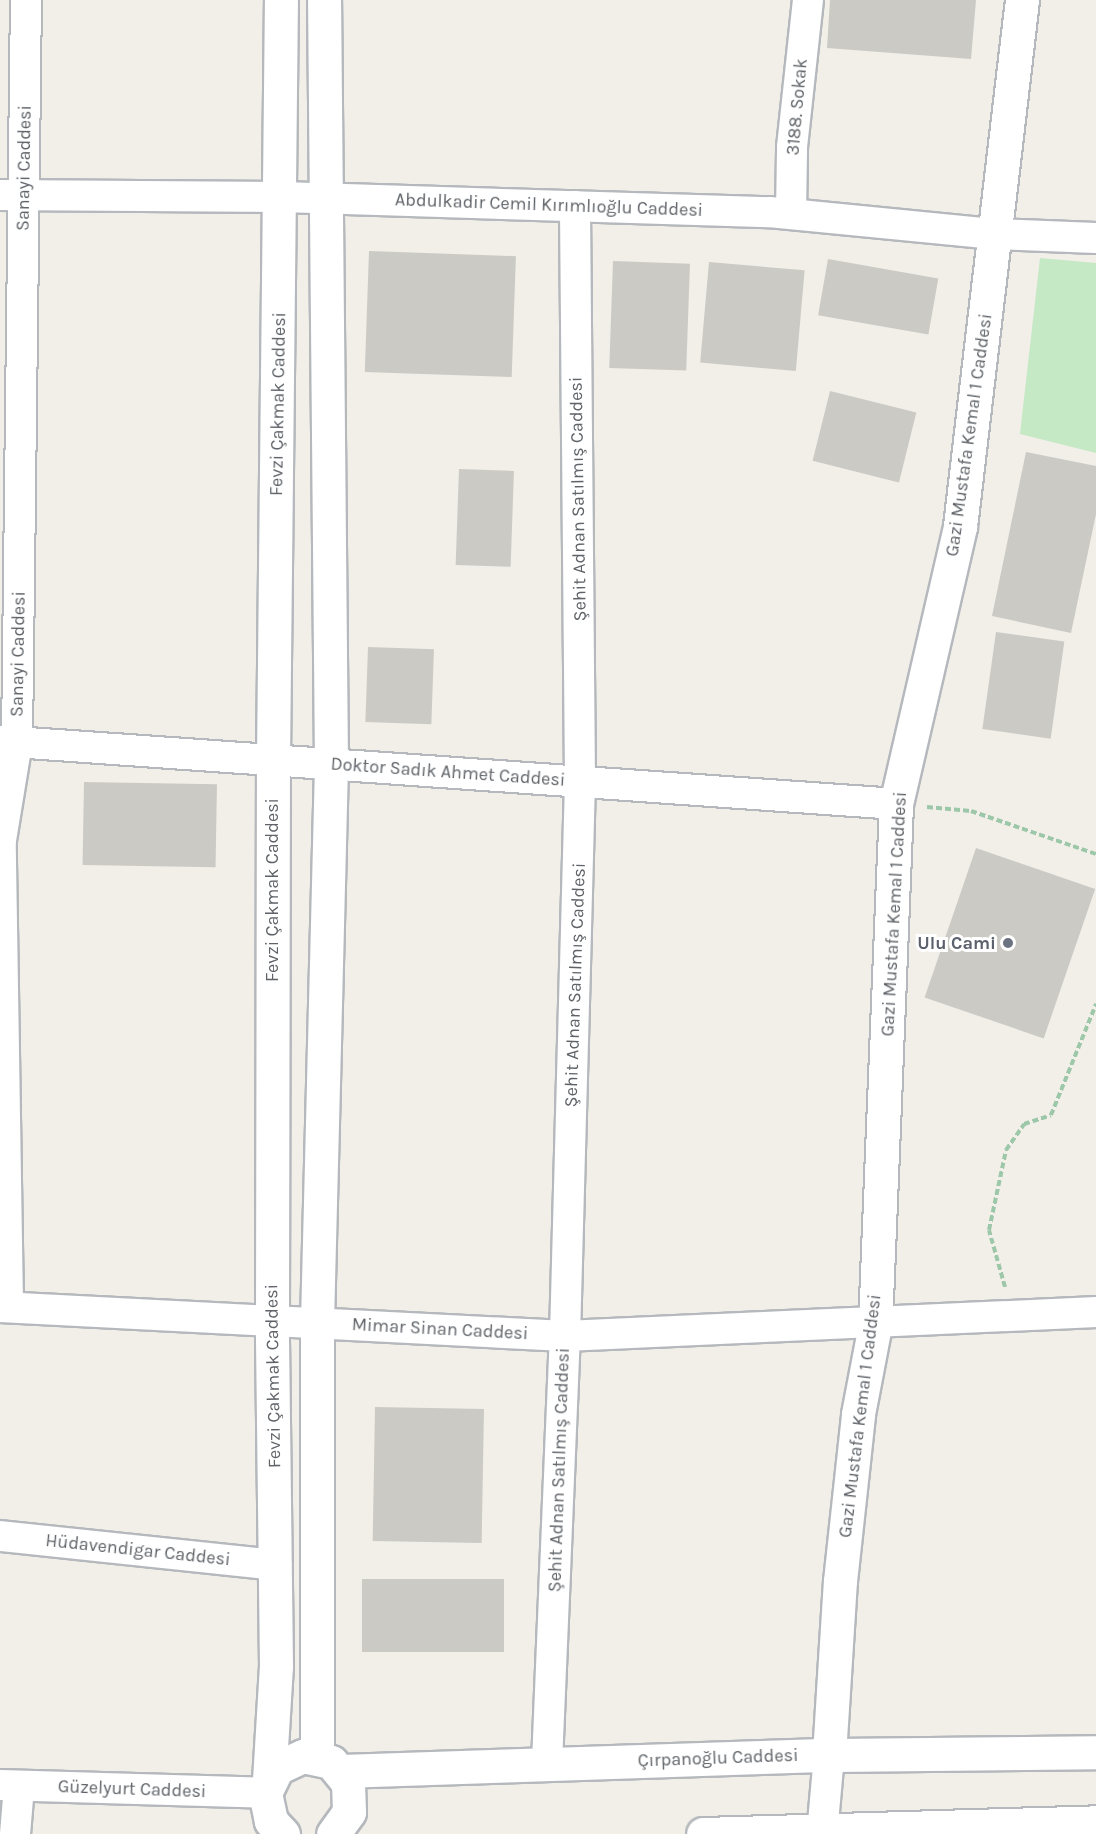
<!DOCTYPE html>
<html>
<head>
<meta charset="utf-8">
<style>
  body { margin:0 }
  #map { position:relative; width:1096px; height:1834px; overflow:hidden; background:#f1efe8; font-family:Karla,sans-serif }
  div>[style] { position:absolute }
  .green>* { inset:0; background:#c5e8c5 }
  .building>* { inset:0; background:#cccac5; transform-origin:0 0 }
  .path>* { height:4px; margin-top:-2px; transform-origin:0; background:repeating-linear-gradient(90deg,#9cc7a9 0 6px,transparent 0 9px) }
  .roads { filter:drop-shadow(2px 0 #b5b8bc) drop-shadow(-2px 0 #b5b8bc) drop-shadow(0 2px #b5b8bc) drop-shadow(0 -2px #b5b8bc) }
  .minor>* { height:30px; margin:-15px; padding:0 15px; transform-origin:15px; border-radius:15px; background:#fff }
  .tertiary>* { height:33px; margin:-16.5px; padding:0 16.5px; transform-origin:16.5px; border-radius:16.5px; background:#fff }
  .secondary>* { height:33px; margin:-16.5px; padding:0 16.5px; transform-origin:16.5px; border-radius:16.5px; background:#fff }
  .dots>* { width:16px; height:16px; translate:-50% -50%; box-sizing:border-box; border:3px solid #fff; border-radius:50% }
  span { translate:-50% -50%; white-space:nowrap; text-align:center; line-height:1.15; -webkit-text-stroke:6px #fff; paint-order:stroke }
  .street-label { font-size:18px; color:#5f6368 }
  .worship-label { font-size:18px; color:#5b616d; font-weight:700 }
  .right { translate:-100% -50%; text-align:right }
</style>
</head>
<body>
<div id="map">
  <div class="green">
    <i style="clip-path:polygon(1040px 258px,1096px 263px,1096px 453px,1020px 434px)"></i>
  </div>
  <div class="building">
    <i style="clip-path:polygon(830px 0,976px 0,971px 59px,827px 48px)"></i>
    <i style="left:369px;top:251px;width:147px;height:121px;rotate:2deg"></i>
    <i style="left:828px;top:259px;width:112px;height:57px;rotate:10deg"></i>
    <i style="left:613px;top:261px;width:77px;height:107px;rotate:2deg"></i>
    <i style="left:709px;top:262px;width:96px;height:101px;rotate:5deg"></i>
    <i style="left:830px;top:391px;width:89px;height:72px;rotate:14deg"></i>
    <i style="clip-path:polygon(1026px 452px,1096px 466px,1096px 514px,1071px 633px,992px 616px)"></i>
    <i style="left:459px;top:469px;width:55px;height:96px;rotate:2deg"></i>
    <i style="left:996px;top:632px;width:69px;height:98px;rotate:8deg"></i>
    <i style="left:368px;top:647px;width:66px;height:75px;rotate:2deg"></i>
    <i style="left:84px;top:782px;width:133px;height:83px;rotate:1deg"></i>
    <i style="left:976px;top:848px;width:126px;height:158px;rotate:19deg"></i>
    <i style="left:375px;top:1407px;width:109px;height:134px;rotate:1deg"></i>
    <i style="left:362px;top:1579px;width:142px;height:73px"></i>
  </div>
  <div class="path">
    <i style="left:927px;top:807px;width:44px;rotate:5.2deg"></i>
    <i style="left:971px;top:811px;width:132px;rotate:19deg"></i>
    <i style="left:1005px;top:1287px;width:59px;rotate:-105.7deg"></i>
    <i style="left:989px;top:1230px;width:82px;rotate:-78deg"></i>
    <i style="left:1006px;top:1150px;width:32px;rotate:-55deg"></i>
    <i style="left:1024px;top:1124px;width:28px;rotate:-18deg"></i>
    <i style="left:1051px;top:1115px;width:120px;rotate:-67.9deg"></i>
  </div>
  <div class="roads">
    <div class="minor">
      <i style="left:0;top:195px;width:282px;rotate:0.4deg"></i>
      <i style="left:282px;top:197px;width:487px;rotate:1.8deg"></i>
      <i style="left:769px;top:212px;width:227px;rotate:5.6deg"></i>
      <i style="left:995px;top:234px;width:101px;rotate:2.3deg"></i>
      <i style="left:791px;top:214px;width:67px;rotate:-89.1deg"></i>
      <i style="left:792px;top:147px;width:148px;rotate:-83.8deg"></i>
      <i style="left:0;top:741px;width:898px;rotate:4.02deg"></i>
      <i style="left:0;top:1307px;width:566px;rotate:2.94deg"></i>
      <i style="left:565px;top:1336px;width:532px;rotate:-2.59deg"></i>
      <i style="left:8px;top:1307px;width:467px;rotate:-90.9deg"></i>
      <i style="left:1px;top:840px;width:99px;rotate:-80.7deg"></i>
      <i style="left:17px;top:742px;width:742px;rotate:-89.31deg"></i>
      <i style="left:0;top:1536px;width:278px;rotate:6deg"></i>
      <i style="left:547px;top:1763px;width:427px;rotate:-87.6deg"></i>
      <i style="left:565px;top:1336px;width:554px;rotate:-88.45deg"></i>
      <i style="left:580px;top:782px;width:576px;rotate:-90.5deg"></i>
      <i style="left:0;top:1785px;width:265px;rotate:1.7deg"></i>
      <i style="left:15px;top:1834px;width:48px;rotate:-85.2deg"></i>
      <i style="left:822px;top:1834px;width:79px;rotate:-84.9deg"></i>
    </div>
    <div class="tertiary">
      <i style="left:829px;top:1755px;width:174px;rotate:-86.4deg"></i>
      <i style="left:840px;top:1581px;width:168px;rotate:-83.8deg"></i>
      <i style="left:858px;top:1414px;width:91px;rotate:-79.2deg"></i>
      <i style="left:875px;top:1325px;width:521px;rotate:-87.69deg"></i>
      <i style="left:896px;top:804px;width:285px;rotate:-77deg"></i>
      <i style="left:960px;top:526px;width:530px;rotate:-83.28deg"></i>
    </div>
    <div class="secondary">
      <i style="left:317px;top:1757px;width:435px;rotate:-90deg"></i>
      <i style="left:317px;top:1322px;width:558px;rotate:-88.56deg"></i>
      <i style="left:331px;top:764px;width:764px;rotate:-90.52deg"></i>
      <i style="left:341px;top:1771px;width:488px;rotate:-1.9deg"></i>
      <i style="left:829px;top:1755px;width:267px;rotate:-0.6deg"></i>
      <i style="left:269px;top:1780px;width:114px;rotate:-86.5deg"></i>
      <i style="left:276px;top:1666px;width:347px;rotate:-90.7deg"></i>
      <i style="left:272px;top:1319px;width:560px;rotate:-89.9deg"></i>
      <i style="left:273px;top:759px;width:759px;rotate:-89.4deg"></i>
      <i style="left:283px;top:1834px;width:18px;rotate:-133deg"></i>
      <i style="left:271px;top:1821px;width:29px;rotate:-102deg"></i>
      <i style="left:265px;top:1793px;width:28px;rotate:-64deg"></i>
      <i style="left:277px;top:1768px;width:29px;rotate:-25deg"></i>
      <i style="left:303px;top:1756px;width:29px;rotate:12deg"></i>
      <i style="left:331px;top:1762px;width:27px;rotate:51deg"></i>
      <i style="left:348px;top:1783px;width:29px;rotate:88deg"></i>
      <i style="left:349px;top:1812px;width:27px;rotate:126deg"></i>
      <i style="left:703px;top:1834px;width:393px;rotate:-1.7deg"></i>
    </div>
  </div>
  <div class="dots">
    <i style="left:1008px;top:943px;background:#6b7280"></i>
  </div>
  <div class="street-label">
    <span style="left:797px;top:107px;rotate:-85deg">3188. Sokak</span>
    <span style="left:24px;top:168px;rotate:-89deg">Sanayi Caddesi</span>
    <span style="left:549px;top:205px;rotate:2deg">Abdulkadir Cemil Kırımlıoğlu Caddesi</span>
    <span style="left:278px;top:404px;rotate:-89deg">Fevzi Çakmak Caddesi</span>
    <span style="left:969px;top:435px;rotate:-82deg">Gazi Mustafa Kemal 1 Caddesi</span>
    <span style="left:578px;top:499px;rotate:-91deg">Şehit Adnan Satılmış Caddesi</span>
    <span style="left:18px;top:654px;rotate:-89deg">Sanayi Caddesi</span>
    <span style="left:448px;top:772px;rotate:4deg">Doktor Sadık Ahmet Caddesi</span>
    <span style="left:272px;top:890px;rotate:-90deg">Fevzi Çakmak Caddesi</span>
    <span style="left:894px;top:914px;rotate:-87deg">Gazi Mustafa Kemal 1 Caddesi</span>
    <span style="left:575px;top:985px;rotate:-88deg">Şehit Adnan Satılmış Caddesi</span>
    <span style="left:440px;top:1329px;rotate:3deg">Mimar Sinan Caddesi</span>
    <span style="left:273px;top:1376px;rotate:-91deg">Fevzi Çakmak Caddesi</span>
    <span style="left:860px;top:1416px;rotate:-83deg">Gazi Mustafa Kemal 1 Caddesi</span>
    <span style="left:559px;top:1470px;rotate:-88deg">Şehit Adnan Satılmış Caddesi</span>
    <span style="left:138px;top:1550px;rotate:6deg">Hüdavendigar Caddesi</span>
    <span style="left:718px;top:1758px;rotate:-2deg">Çırpanoğlu Caddesi</span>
    <span style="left:132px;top:1789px;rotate:2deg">Güzelyurt Caddesi</span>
  </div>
  <div class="worship-label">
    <span class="right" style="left:996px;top:943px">Ulu Cami</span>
  </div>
</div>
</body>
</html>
